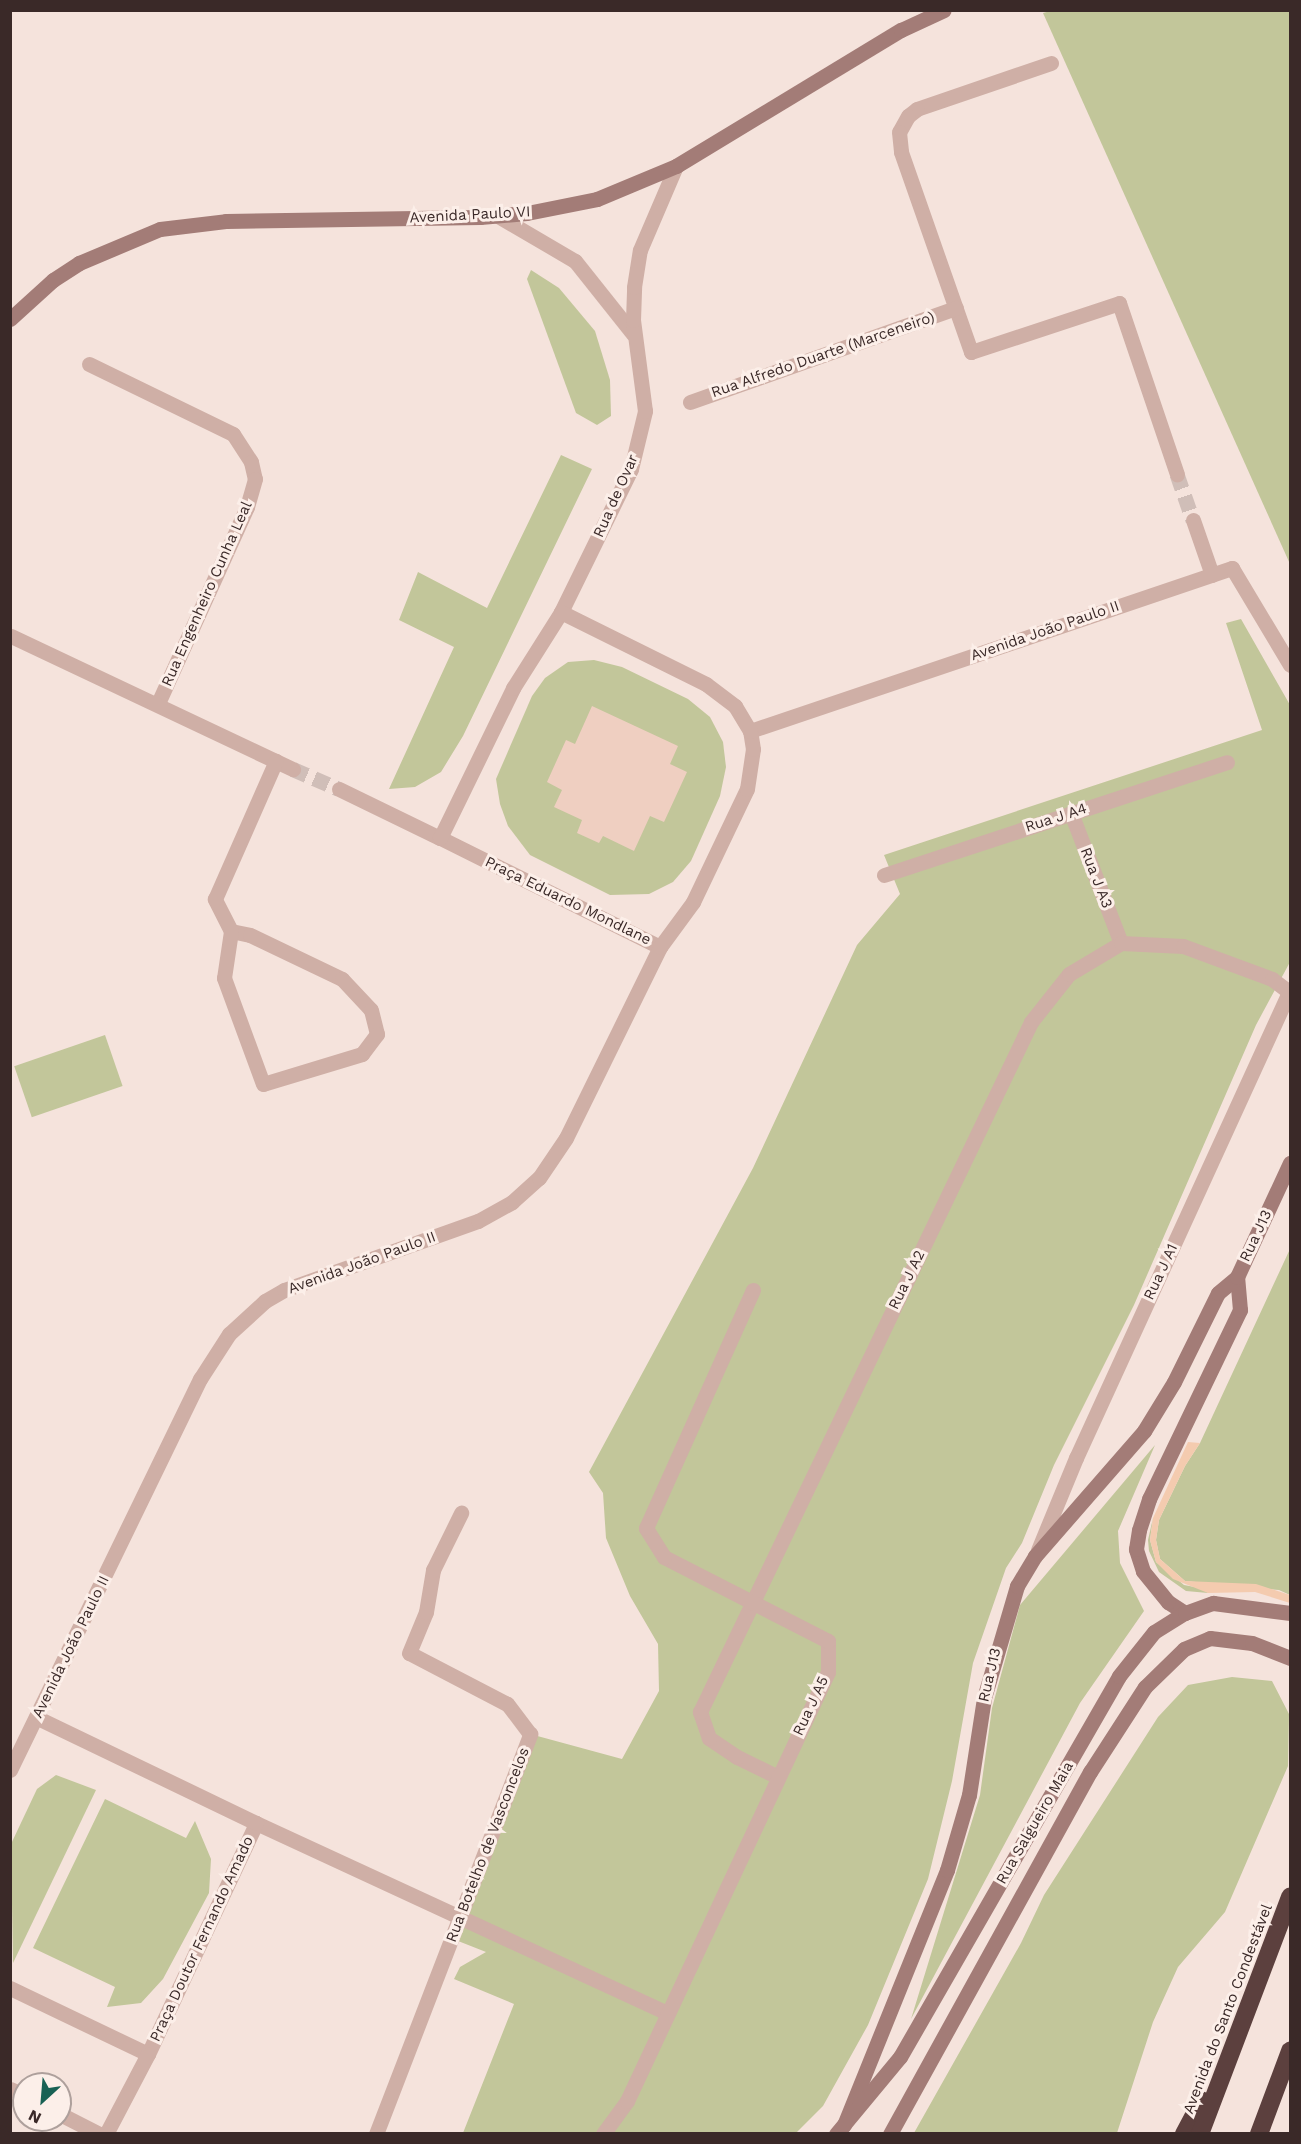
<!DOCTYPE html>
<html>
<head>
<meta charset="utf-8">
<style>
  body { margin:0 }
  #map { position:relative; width:1301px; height:2144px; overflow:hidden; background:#f5e3dc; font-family:"Work Sans",sans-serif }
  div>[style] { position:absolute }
  .green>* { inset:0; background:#c2c69a; transform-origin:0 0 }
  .sand>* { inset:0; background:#f4cbaf }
  .plaza>* { inset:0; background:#efcfc1 }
  .street-tunnel>* { height:15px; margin-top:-7.5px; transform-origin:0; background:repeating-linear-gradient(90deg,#d0beb8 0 15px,transparent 0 23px) }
  .street>* { height:15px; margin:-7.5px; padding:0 7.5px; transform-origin:7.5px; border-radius:7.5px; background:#cfafa6 }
  .secondary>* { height:15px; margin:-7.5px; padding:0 7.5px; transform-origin:7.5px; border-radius:7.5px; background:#a37c77 }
  .highway>* { height:18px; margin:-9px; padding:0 9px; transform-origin:9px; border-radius:9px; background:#5c403e }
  span { translate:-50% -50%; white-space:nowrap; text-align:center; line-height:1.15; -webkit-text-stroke:6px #fcefe9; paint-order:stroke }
  .street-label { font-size:15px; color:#3a2928 }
  .frame { position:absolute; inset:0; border:12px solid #3a2928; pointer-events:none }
  .north { position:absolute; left:12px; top:2072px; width:60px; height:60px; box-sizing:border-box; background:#fcefe9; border:2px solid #aea09c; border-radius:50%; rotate:206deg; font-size:16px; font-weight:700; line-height:24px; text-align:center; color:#3a2928 }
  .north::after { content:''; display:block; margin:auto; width:21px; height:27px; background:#186154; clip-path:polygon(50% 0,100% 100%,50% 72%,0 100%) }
</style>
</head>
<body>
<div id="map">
  <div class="green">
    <i style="clip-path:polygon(1054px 10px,1290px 11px,1290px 564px,1043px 13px)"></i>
    <i style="clip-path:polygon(531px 270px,559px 288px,595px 331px,610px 380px,611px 416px,597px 425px,576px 413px,527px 279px)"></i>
    <i style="clip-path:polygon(561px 455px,592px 469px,463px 736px,441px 772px,415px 787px,389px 789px,454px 647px,399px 620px,418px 572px,487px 608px)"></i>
    <i style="clip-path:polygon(1241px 619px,1290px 705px,1290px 962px,1256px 1025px,1134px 1305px,1054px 1465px,1022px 1543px,1006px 1568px,973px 1663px,952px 1781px,928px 1879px,868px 2025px,823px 2106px,796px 2133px,463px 2133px,514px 2004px,454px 1979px,460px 1967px,486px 1952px,453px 1939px,530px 1734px,622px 1759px,659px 1691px,658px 1644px,630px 1596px,606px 1538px,603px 1493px,589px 1472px,753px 1168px,857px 945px,900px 894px,884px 855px,1262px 730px,1226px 623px)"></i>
    <i style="clip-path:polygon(594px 660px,622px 667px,688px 699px,710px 717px,723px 742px,726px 767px,720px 796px,691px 861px,673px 882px,649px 894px,610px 895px,530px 855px,508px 826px,500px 804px,496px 779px,532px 696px,545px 678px,568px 662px)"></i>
    <i style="left:105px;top:1035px;width:54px;height:96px;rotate:71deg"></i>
    <i style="clip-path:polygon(1290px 1249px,1290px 1595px,1279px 1590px,1185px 1581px,1160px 1559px,1156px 1540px,1159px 1520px,1185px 1466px,1200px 1443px)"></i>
    <i style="clip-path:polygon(1155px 1445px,1118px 1531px,1120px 1563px,1144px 1611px,1080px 1703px,911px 2019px,980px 1795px,992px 1708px,1020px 1605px)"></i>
    <i style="clip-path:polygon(1153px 1518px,1150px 1540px,1156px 1562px,1184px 1585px,1205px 1589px,1208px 1593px,1186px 1591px,1159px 1572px,1149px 1551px,1148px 1540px)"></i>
    <i style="clip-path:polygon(1232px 1677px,1272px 1681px,1289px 1714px,1288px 1766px,1225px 1912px,1178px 1967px,1153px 2022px,1117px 2133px,914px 2133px,1021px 1943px,1044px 1895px,1158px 1717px,1188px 1685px)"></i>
    <i style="clip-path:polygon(56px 1775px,96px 1790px,13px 1963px,11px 1844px,37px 1789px)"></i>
    <i style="clip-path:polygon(105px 1799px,186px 1838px,195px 1821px,211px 1859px,209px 1893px,163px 1979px,141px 2003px,107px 2007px,115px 1987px,33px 1948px)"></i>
  </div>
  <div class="sand">
    <i style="clip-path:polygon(1188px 1442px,1200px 1443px,1185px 1466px,1159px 1520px,1156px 1540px,1160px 1559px,1185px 1581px,1256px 1584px,1290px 1595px,1290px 1603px,1255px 1592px,1208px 1593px,1173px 1579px,1156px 1562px,1150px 1540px,1153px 1518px)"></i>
  </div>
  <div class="plaza">
    <i style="clip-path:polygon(592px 706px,678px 746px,670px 764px,687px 772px,664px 822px,650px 816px,634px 851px,603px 836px,599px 843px,577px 833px,582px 820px,554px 807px,562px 790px,547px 782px,566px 740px,575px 744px)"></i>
  </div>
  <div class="street-tunnel">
    <i style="left:1177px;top:474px;width:49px;rotate:70.8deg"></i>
    <i style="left:293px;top:769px;width:50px;rotate:23.5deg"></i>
  </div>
  <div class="street">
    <i style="left:1051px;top:63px;width:142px;rotate:161.1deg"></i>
    <i style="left:917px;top:109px;width:11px;rotate:142deg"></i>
    <i style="left:908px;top:116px;width:18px;rotate:119deg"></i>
    <i style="left:899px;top:132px;width:20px;rotate:84deg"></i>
    <i style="left:901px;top:152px;width:212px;rotate:70.7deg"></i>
    <i style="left:971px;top:352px;width:156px;rotate:-18.3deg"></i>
    <i style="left:1119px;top:303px;width:181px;rotate:71.3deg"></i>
    <i style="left:498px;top:216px;width:89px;rotate:30.3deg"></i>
    <i style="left:575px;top:261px;width:93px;rotate:51.5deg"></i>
    <i style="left:89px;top:364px;width:160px;rotate:25.9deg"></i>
    <i style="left:233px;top:434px;width:33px;rotate:57deg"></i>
    <i style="left:251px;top:462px;width:17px;rotate:77deg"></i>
    <i style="left:255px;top:479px;width:29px;rotate:106deg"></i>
    <i style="left:247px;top:507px;width:215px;rotate:114.4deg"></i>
    <i style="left:690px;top:402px;width:282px;rotate:-19.5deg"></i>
    <i style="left:1193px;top:520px;width:58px;rotate:70.9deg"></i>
    <i style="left:11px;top:636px;width:312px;rotate:25.3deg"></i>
    <i style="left:750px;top:731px;width:509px;rotate:-18.68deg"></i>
    <i style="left:1232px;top:568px;width:113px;rotate:59.1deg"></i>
    <i style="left:339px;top:789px;width:112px;rotate:25.9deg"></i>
    <i style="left:1071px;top:813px;width:139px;rotate:69deg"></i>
    <i style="left:884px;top:875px;width:361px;rotate:-18.2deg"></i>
    <i style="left:231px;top:931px;width:19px;rotate:12deg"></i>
    <i style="left:250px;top:935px;width:102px;rotate:25.6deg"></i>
    <i style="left:342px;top:979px;width:42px;rotate:46.9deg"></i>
    <i style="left:371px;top:1010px;width:25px;rotate:76deg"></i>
    <i style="left:377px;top:1034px;width:25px;rotate:127deg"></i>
    <i style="left:362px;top:1054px;width:103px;rotate:163.1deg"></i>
    <i style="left:263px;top:1084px;width:113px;rotate:-110.2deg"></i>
    <i style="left:224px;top:978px;width:48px;rotate:-81.5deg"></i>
    <i style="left:231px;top:931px;width:36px;rotate:-117deg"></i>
    <i style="left:215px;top:899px;width:151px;rotate:-66.2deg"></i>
    <i style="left:660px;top:947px;width:246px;rotate:-153.6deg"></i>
    <i style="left:440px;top:838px;width:167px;rotate:-64deg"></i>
    <i style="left:513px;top:688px;width:90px;rotate:-57.7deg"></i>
    <i style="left:561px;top:612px;width:159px;rotate:-63.9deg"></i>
    <i style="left:631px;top:469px;width:60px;rotate:-76.4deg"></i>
    <i style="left:645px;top:411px;width:92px;rotate:-97.5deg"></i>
    <i style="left:633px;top:320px;width:33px;rotate:-88deg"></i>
    <i style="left:634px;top:287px;width:37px;rotate:-81deg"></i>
    <i style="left:640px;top:250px;width:91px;rotate:-66.8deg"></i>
    <i style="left:1038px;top:1550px;width:100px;rotate:-67.6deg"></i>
    <i style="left:1076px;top:1458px;width:515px;rotate:-65.43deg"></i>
    <i style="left:10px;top:1770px;width:435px;rotate:-64.1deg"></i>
    <i style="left:200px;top:1379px;width:54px;rotate:-57.2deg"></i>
    <i style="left:229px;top:1334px;width:49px;rotate:-42.5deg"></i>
    <i style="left:265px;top:1301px;width:22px;rotate:-30deg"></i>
    <i style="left:284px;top:1290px;width:206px;rotate:-19.6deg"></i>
    <i style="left:478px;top:1221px;width:39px;rotate:-29deg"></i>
    <i style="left:512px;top:1202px;width:36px;rotate:-42deg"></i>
    <i style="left:539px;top:1178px;width:48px;rotate:-56deg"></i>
    <i style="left:566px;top:1138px;width:213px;rotate:-63.8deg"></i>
    <i style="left:660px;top:947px;width:56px;rotate:-53.7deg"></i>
    <i style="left:693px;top:902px;width:125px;rotate:-64.5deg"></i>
    <i style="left:747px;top:789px;width:40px;rotate:-81.5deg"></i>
    <i style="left:753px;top:749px;width:18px;rotate:-99deg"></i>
    <i style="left:750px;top:731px;width:29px;rotate:-121deg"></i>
    <i style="left:735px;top:706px;width:36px;rotate:-143deg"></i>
    <i style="left:706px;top:684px;width:162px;rotate:-153.6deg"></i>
    <i style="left:778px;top:1777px;width:46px;rotate:-154deg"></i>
    <i style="left:737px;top:1757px;width:34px;rotate:-146deg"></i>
    <i style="left:709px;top:1738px;width:28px;rotate:-109deg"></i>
    <i style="left:700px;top:1712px;width:765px;rotate:-64.37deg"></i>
    <i style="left:1031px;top:1022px;width:61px;rotate:-51.6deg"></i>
    <i style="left:1069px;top:974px;width:61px;rotate:-30.8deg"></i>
    <i style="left:1121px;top:943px;width:62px;rotate:2.8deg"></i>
    <i style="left:1183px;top:946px;width:95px;rotate:20.3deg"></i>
    <i style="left:1272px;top:979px;width:21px;rotate:37deg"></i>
    <i style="left:256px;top:1823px;width:453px;rotate:24.8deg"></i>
    <i style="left:10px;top:1988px;width:153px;rotate:25.6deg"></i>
    <i style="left:148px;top:2054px;width:255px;rotate:-64.9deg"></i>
    <i style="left:256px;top:1823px;width:244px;rotate:-154.3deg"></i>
    <i style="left:10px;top:2089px;width:15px;rotate:23deg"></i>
    <i style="left:60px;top:2114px;width:44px;rotate:27.1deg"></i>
    <i style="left:106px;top:2134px;width:90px;rotate:-62.3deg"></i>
    <i style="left:376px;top:2134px;width:429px;rotate:-68.9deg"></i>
    <i style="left:530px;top:1734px;width:38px;rotate:-127deg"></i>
    <i style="left:507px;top:1704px;width:110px;rotate:-152.5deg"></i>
    <i style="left:409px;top:1653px;width:44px;rotate:-67.5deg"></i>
    <i style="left:426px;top:1612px;width:43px;rotate:-80.5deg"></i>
    <i style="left:433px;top:1570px;width:64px;rotate:-63.8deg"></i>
    <i style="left:603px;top:2134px;width:41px;rotate:-54deg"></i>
    <i style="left:627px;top:2101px;width:474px;rotate:-64.9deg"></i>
    <i style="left:828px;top:1672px;width:31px;rotate:-90deg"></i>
    <i style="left:828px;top:1641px;width:184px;rotate:-152.9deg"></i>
    <i style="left:664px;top:1557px;width:34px;rotate:-122deg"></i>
    <i style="left:646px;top:1528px;width:261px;rotate:-65.8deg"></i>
  </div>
  <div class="secondary">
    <i style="left:10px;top:319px;width:58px;rotate:-42.2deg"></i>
    <i style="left:53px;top:280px;width:31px;rotate:-33deg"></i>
    <i style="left:79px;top:263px;width:88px;rotate:-22.8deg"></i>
    <i style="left:160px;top:229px;width:66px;rotate:-6.9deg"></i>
    <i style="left:226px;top:221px;width:254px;rotate:-0.9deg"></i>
    <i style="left:480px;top:217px;width:47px;rotate:-4.9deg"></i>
    <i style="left:527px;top:213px;width:71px;rotate:-11.3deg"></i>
    <i style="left:597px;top:199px;width:86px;rotate:-22.7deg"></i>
    <i style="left:676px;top:166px;width:263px;rotate:-31.2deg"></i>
    <i style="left:901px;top:30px;width:47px;rotate:-24.9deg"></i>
    <i style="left:1185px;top:1613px;width:20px;rotate:-147deg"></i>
    <i style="left:1168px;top:1602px;width:40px;rotate:-129deg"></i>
    <i style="left:1143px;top:1571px;width:23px;rotate:-108deg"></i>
    <i style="left:1136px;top:1549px;width:19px;rotate:-81deg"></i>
    <i style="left:1139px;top:1530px;width:33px;rotate:-72deg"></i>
    <i style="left:1149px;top:1499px;width:210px;rotate:-64.3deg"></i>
    <i style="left:1240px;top:1310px;width:33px;rotate:-95deg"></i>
    <i style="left:844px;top:2125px;width:275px;rotate:-68deg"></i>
    <i style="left:947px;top:1870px;width:78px;rotate:-73.7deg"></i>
    <i style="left:969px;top:1795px;width:98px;rotate:-81.2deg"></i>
    <i style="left:984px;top:1698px;width:117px;rotate:-73.6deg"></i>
    <i style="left:1017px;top:1586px;width:35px;rotate:-59deg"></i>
    <i style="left:1035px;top:1556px;width:166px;rotate:-48.9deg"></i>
    <i style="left:1144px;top:1431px;width:57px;rotate:-58.5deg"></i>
    <i style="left:1174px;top:1382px;width:99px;rotate:-63.7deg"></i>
    <i style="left:1218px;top:1293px;width:25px;rotate:-40deg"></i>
    <i style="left:1237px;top:1277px;width:126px;rotate:-65.1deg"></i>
    <i style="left:836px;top:2134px;width:100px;rotate:-50.3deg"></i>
    <i style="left:900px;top:2057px;width:439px;rotate:-60.1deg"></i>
    <i style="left:1119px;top:1676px;width:56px;rotate:-51.5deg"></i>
    <i style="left:1154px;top:1632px;width:36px;rotate:-32deg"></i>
    <i style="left:1185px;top:1613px;width:30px;rotate:-20deg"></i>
    <i style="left:1213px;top:1603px;width:78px;rotate:7.4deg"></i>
    <i style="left:890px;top:2134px;width:414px;rotate:-61.1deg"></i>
    <i style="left:1090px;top:1772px;width:101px;rotate:-57.1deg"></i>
    <i style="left:1145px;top:1687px;width:54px;rotate:-44.3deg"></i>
    <i style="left:1184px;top:1649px;width:28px;rotate:-23deg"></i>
    <i style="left:1210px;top:1638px;width:42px;rotate:6.8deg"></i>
    <i style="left:1252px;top:1643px;width:41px;rotate:21.5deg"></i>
  </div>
  <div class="highway">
    <i style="left:1184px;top:2134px;width:38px;rotate:-62deg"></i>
    <i style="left:1200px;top:2134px;width:254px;rotate:-69.2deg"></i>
    <i style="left:1259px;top:2134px;width:89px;rotate:-69.5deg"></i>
  </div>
  <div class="street-label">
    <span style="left:470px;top:215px;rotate:-3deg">Avenida Paulo VI</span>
    <span style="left:823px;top:355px;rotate:-19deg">Rua Alfredo Duarte (Marceneiro)</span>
    <span style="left:616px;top:496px;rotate:-66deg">Rua de Ovar</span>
    <span style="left:207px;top:594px;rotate:-66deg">Rua Engenheiro Cunha Leal</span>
    <span style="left:1045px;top:631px;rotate:-19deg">Avenida João Paulo II</span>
    <span style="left:1056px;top:818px;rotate:-18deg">Rua J A4</span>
    <span style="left:1096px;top:878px;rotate:69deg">Rua J A3</span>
    <span style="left:568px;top:901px;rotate:26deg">Praça Eduardo Mondlane</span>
    <span style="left:1256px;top:1236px;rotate:-65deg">Rua J13</span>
    <span style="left:362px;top:1263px;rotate:-20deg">Avenida João Paulo II</span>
    <span style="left:1161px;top:1272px;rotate:-65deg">Rua J A1</span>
    <span style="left:907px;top:1280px;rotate:-64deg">Rua J A2</span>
    <span style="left:71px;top:1647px;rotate:-64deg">Avenida João Paulo II</span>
    <span style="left:990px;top:1675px;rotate:-77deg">Rua J13</span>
    <span style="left:811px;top:1706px;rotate:-65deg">Rua J A5</span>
    <span style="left:1035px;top:1823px;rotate:-60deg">Rua Salgueiro Maia</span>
    <span style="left:488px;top:1845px;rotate:-69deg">Rua Botelho de Vasconcelos</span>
    <span style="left:202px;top:1939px;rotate:-65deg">Praça Doutor Fernando Amado</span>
    <span style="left:1228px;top:2009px;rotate:-69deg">Avenida do Santo Condestável</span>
  </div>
  <div class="frame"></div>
  <div class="north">N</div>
</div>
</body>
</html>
